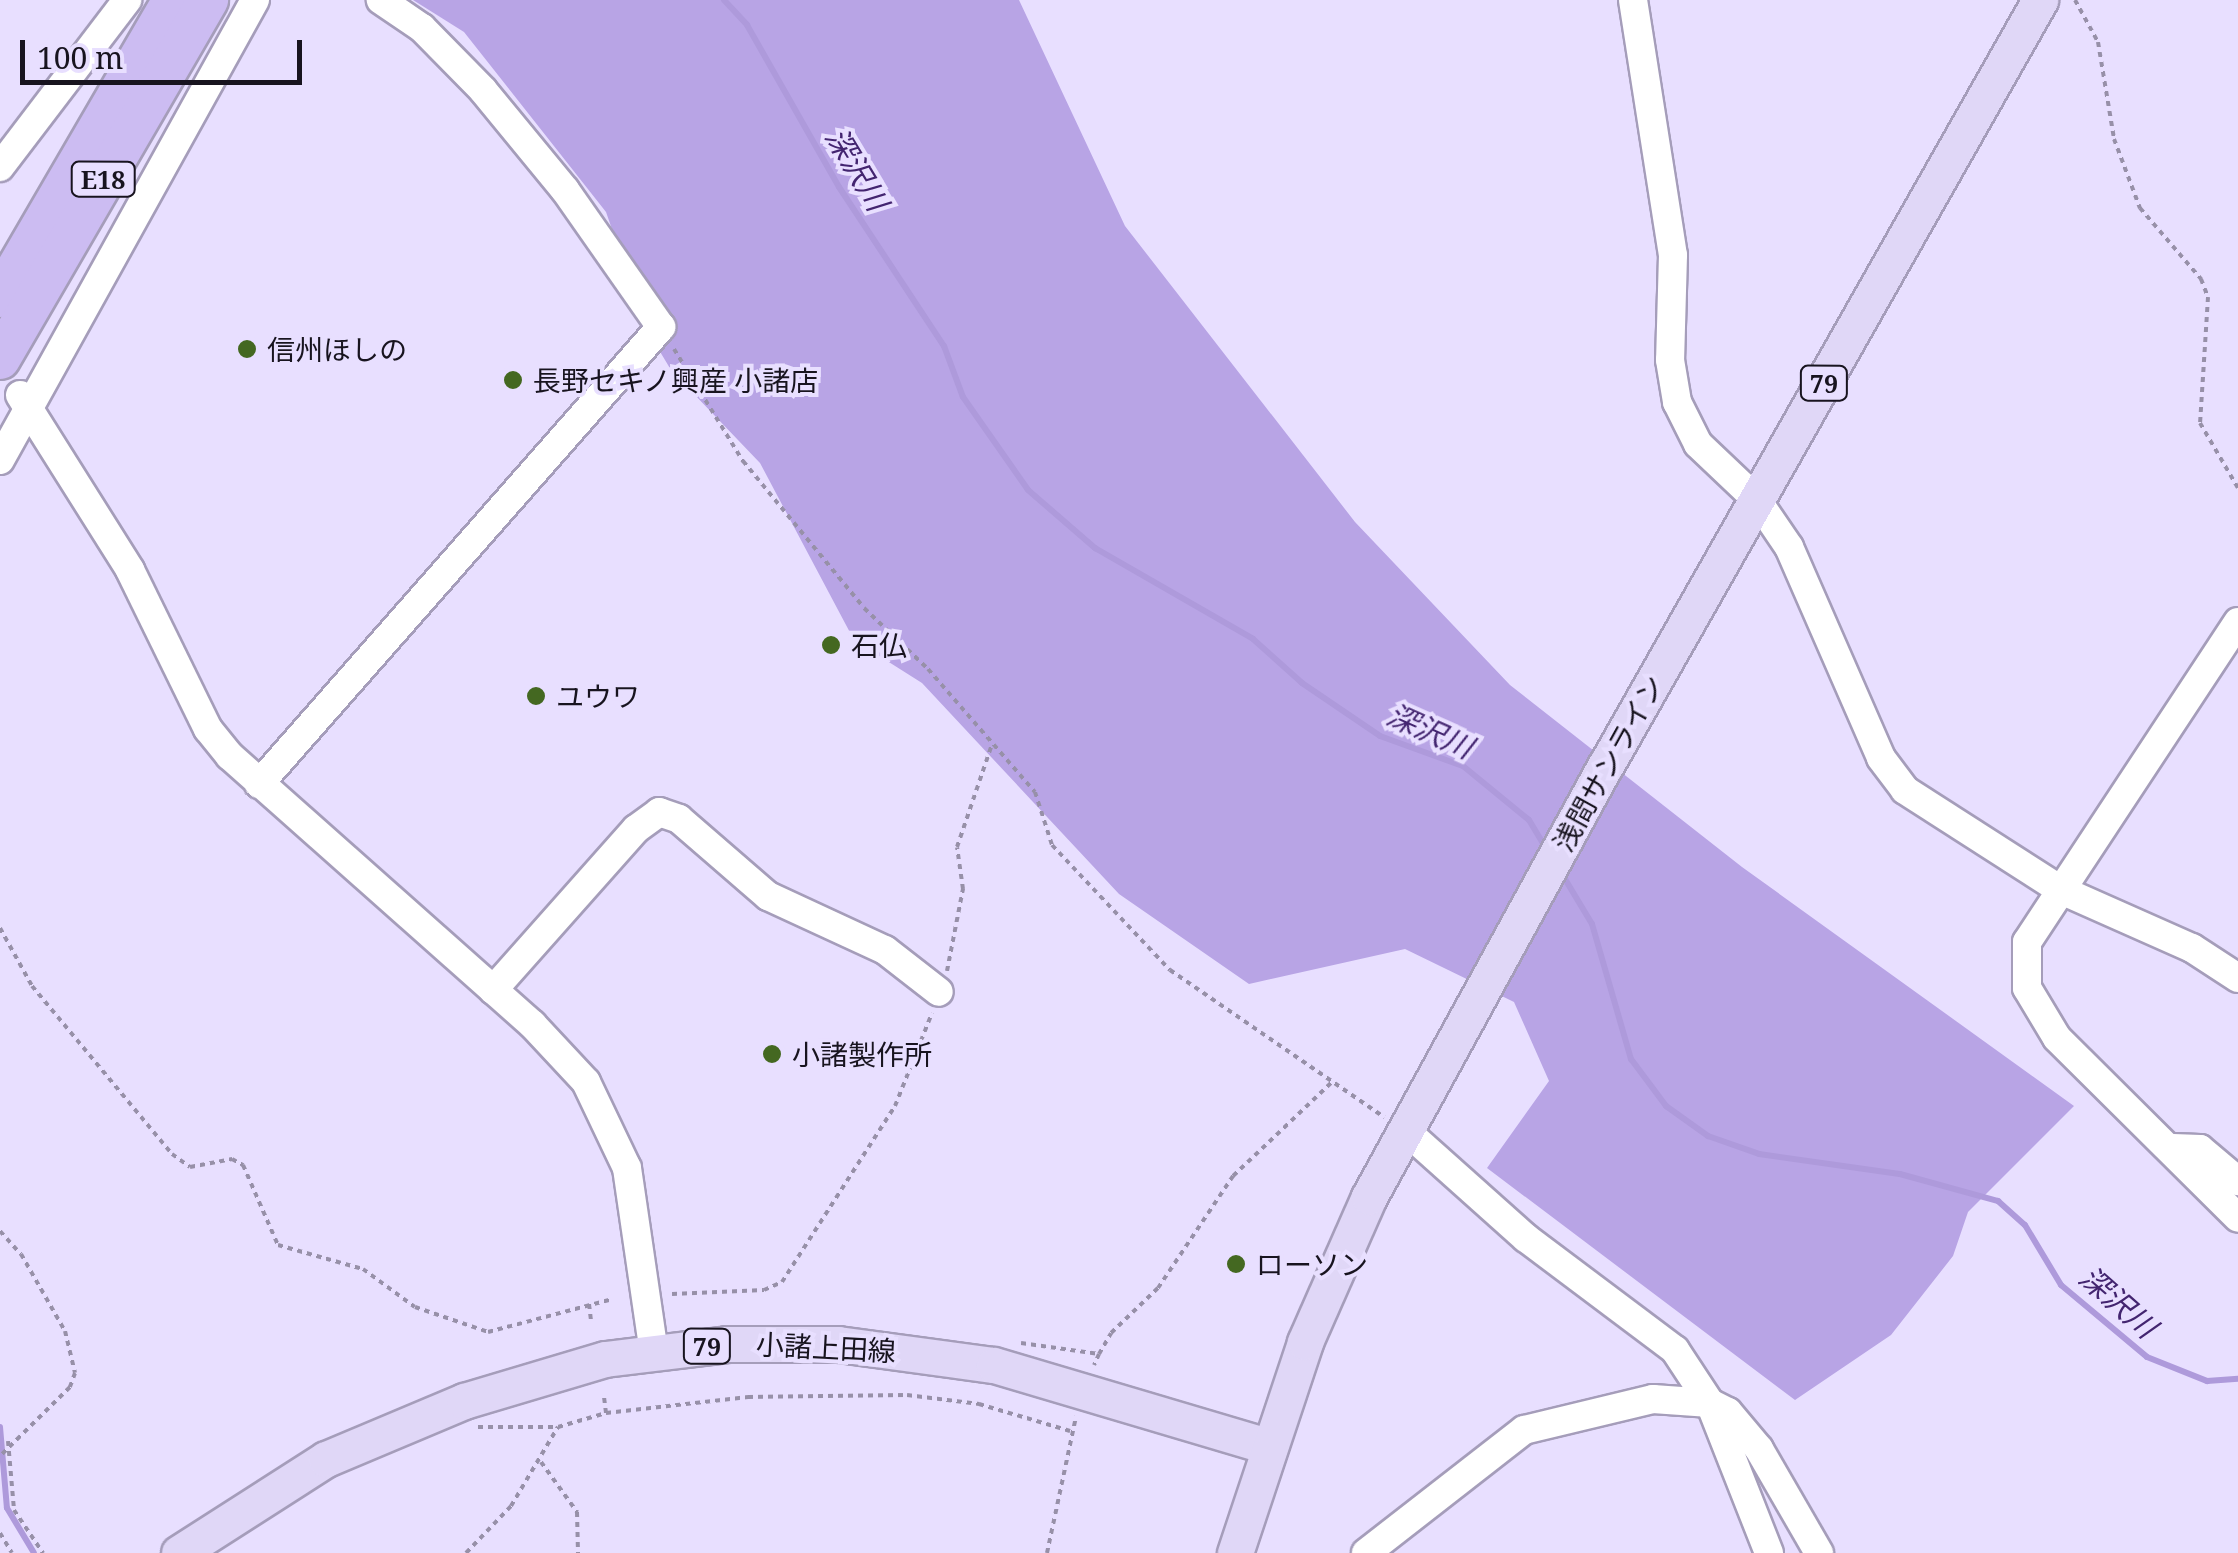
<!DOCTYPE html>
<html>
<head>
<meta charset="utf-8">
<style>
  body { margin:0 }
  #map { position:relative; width:2238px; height:1553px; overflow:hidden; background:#e8dfff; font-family:"Noto Serif","Noto Sans JP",serif }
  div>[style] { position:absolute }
  .forest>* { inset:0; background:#b8a4e5 }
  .stream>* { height:6px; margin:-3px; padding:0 3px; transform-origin:3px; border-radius:3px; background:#ae9adb }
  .path>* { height:4px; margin-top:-2px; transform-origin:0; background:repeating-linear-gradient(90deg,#9790a8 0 5px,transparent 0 10px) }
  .roads { filter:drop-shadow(2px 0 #a59dba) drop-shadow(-2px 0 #a59dba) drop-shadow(0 2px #a59dba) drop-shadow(0 -2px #a59dba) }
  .minor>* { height:28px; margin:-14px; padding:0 14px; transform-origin:14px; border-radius:14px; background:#fff }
  .major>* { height:35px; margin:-17.5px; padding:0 17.5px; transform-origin:17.5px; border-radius:17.5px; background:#e0d7f7 }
  .highway>* { height:40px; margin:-20px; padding:0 20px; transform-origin:20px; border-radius:20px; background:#ccbcf2 }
  .dots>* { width:28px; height:28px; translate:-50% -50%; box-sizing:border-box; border:5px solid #e8dfff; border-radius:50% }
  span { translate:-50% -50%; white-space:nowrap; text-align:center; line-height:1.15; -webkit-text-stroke:8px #e8dfff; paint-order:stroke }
  .shield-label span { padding:2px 8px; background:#e8dfff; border:2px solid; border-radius:8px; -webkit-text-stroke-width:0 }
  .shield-label { font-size:25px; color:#18141f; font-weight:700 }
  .poi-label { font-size:28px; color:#18141f }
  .left { translate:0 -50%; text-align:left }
  .street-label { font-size:28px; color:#18141f }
  .water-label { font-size:30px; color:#432570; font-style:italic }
  .scale { position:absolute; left:20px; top:40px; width:282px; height:45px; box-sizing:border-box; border:5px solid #18141f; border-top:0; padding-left:12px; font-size:30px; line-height:35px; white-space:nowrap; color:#18141f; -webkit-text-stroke:8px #e8dfff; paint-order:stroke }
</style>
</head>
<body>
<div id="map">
  <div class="forest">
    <i style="clip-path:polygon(413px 0,1019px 0,1125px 226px,1355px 522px,1510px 685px,1742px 867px,2074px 1106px,1968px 1212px,1953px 1256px,1891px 1335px,1795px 1400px,1487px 1168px,1549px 1081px,1514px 1002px,1405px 949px,1249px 984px,1119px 894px,922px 683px,854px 640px,760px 463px,671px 370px,647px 330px,606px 212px,464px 32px)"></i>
  </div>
  <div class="stream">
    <i style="left:724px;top:0;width:34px;rotate:47deg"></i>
    <i style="left:747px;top:25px;width:186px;rotate:60.4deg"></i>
    <i style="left:839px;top:187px;width:191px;rotate:56.6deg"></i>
    <i style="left:944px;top:346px;width:54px;rotate:69.6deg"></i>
    <i style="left:963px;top:397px;width:113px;rotate:55deg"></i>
    <i style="left:1028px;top:490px;width:89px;rotate:40.9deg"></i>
    <i style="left:1095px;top:548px;width:182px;rotate:29.9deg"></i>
    <i style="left:1253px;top:639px;width:66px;rotate:41.9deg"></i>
    <i style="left:1302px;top:683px;width:94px;rotate:34.2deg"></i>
    <i style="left:1380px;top:736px;width:88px;rotate:19.9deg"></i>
    <i style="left:1463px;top:766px;width:85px;rotate:39.3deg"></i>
    <i style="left:1529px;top:820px;width:35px;rotate:59deg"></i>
    <i style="left:1562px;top:874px;width:58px;rotate:59deg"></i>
    <i style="left:1592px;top:924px;width:141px;rotate:73.9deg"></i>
    <i style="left:1631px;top:1059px;width:59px;rotate:53.3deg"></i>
    <i style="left:1666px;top:1106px;width:52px;rotate:35.5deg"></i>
    <i style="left:1708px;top:1136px;width:54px;rotate:19.4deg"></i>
    <i style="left:1759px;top:1154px;width:142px;rotate:8.1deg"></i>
    <i style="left:1900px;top:1174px;width:102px;rotate:15.4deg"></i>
    <i style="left:1998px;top:1201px;width:36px;rotate:42deg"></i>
    <i style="left:2025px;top:1225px;width:70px;rotate:59deg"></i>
    <i style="left:2061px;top:1285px;width:112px;rotate:39.9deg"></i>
    <i style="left:2147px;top:1357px;width:65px;rotate:21.8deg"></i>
    <i style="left:2207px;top:1381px;width:31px;rotate:-4deg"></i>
    <i style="left:0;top:1427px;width:81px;rotate:85.1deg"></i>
    <i style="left:7px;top:1508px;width:52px;rotate:59deg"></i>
  </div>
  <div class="path">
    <i style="left:2075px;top:0;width:48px;rotate:61.3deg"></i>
    <i style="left:2098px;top:42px;width:98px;rotate:80.6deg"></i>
    <i style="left:2114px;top:139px;width:74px;rotate:69.4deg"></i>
    <i style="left:2140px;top:208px;width:94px;rotate:49.3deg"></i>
    <i style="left:2201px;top:279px;width:19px;rotate:69deg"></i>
    <i style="left:2208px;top:297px;width:126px;rotate:93.6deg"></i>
    <i style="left:2200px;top:423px;width:75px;rotate:59.7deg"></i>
    <i style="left:674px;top:349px;width:132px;rotate:58.4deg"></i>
    <i style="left:743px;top:461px;width:190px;rotate:50.5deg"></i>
    <i style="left:864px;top:608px;width:88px;rotate:43.6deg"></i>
    <i style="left:928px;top:669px;width:163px;rotate:49deg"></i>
    <i style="left:1035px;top:792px;width:56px;rotate:72.2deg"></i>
    <i style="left:1052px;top:845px;width:172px;rotate:46.7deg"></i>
    <i style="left:1170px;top:970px;width:260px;rotate:34.5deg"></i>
    <i style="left:0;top:928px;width:66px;rotate:61.1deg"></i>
    <i style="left:32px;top:986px;width:219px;rotate:50.2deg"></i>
    <i style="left:172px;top:1154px;width:22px;rotate:36deg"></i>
    <i style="left:190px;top:1167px;width:43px;rotate:-10.8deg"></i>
    <i style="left:232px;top:1159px;width:13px;rotate:29deg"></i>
    <i style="left:243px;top:1165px;width:87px;rotate:66.4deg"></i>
    <i style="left:278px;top:1245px;width:88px;rotate:15.8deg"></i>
    <i style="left:363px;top:1269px;width:64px;rotate:36.2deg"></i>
    <i style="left:415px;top:1307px;width:77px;rotate:18.9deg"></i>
    <i style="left:488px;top:1332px;width:129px;rotate:-14.8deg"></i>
    <i style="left:947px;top:971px;width:84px;rotate:-79deg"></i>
    <i style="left:963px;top:889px;width:42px;rotate:-98.1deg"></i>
    <i style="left:957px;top:847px;width:109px;rotate:-71.2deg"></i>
    <i style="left:0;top:1231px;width:31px;rotate:48deg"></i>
    <i style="left:21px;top:1254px;width:89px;rotate:60.3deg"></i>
    <i style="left:65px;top:1331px;width:43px;rotate:76.6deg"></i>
    <i style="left:75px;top:1373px;width:15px;rotate:110deg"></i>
    <i style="left:70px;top:1387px;width:98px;rotate:135.4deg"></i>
    <i style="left:672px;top:1294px;width:92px;rotate:-2.5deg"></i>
    <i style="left:764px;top:1290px;width:20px;rotate:-24deg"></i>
    <i style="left:782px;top:1282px;width:209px;rotate:-57.3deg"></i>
    <i style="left:895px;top:1106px;width:100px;rotate:-68.3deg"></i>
    <i style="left:589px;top:1304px;width:16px;rotate:83deg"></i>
    <i style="left:1021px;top:1343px;width:79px;rotate:8deg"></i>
    <i style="left:1099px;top:1354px;width:12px;rotate:114deg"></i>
    <i style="left:1099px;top:1354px;width:24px;rotate:-60deg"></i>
    <i style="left:1111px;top:1333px;width:65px;rotate:-43.8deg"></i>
    <i style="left:1158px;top:1288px;width:135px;rotate:-56.2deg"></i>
    <i style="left:1233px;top:1176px;width:135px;rotate:-43.5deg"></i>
    <i style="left:606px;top:1413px;width:143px;rotate:-6.4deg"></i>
    <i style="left:748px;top:1397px;width:159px;rotate:-0.7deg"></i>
    <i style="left:907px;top:1395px;width:73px;rotate:7.1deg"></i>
    <i style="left:979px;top:1404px;width:95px;rotate:16.5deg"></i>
    <i style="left:478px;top:1427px;width:80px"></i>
    <i style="left:8px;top:1441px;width:69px;rotate:85deg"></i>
    <i style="left:14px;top:1510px;width:52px;rotate:56deg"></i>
    <i style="left:541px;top:1462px;width:62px;rotate:54.2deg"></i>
    <i style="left:577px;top:1512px;width:41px;rotate:88.6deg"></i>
    <i style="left:0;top:1533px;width:23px;rotate:59deg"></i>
    <i style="left:466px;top:1553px;width:65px;rotate:-46.2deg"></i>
    <i style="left:511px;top:1506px;width:92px;rotate:-59.3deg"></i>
    <i style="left:558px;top:1427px;width:50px;rotate:-16.3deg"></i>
    <i style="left:606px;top:1413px;width:16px;rotate:-97deg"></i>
    <i style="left:1047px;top:1553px;width:140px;rotate:-78deg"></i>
  </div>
  <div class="roads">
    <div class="minor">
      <i style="left:1633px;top:0;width:258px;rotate:81.1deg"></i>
      <i style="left:1673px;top:255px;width:105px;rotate:91.6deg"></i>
      <i style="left:1670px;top:360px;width:43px;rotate:80.5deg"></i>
      <i style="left:1677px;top:402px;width:47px;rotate:63.4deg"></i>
      <i style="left:1698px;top:444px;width:81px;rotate:43.5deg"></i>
      <i style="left:1757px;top:500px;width:57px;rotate:55.8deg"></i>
      <i style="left:1789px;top:547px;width:230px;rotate:66.4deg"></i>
      <i style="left:1881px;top:758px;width:40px;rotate:53deg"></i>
      <i style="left:1905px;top:790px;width:185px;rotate:32.7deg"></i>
      <i style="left:2061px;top:890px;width:143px;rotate:23.9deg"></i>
      <i style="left:2192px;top:948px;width:55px;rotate:33.1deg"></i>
      <i style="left:0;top:167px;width:210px;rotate:-52.7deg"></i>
      <i style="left:20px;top:395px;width:207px;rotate:57.8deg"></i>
      <i style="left:130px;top:570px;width:177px;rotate:63.9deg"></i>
      <i style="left:208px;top:729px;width:35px;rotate:51deg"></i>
      <i style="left:230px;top:756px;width:404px;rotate:41.6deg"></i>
      <i style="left:532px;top:1024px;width:79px;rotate:47deg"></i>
      <i style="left:586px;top:1082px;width:95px;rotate:64.5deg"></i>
      <i style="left:627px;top:1168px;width:186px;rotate:81.7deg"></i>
      <i style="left:0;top:460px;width:526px;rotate:-61deg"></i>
      <i style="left:2238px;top:622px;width:383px;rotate:123.4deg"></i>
      <i style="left:2027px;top:942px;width:46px;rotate:90deg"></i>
      <i style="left:2027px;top:988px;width:58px;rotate:59deg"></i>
      <i style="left:2057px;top:1038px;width:255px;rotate:44.8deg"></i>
      <i style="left:259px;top:784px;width:609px;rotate:-48.66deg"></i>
      <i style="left:661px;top:327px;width:167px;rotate:-125deg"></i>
      <i style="left:565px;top:190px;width:129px;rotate:-129.4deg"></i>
      <i style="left:483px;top:90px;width:87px;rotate:-134.5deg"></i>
      <i style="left:422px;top:28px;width:50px;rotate:-145.7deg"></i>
      <i style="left:493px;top:990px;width:215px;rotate:-48.4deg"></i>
      <i style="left:636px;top:829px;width:29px;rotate:-36deg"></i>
      <i style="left:659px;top:812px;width:21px;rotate:19deg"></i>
      <i style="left:679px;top:819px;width:118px;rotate:40.9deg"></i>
      <i style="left:768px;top:896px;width:129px;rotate:24.8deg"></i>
      <i style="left:885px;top:950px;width:68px;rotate:37.9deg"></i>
      <i style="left:1405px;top:1130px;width:162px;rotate:41.8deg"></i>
      <i style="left:1526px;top:1238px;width:186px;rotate:36.9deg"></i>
      <i style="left:1675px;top:1350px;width:64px;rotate:56.6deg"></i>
      <i style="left:1710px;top:1403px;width:161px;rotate:68.5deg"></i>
      <i style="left:2173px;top:1148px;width:27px;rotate:2deg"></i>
      <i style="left:2200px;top:1149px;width:50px;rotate:40.1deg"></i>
      <i style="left:1366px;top:1553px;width:200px;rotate:-37.9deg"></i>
      <i style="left:1524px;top:1430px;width:133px;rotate:-13.5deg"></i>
      <i style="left:1653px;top:1399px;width:57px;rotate:4deg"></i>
      <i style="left:1710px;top:1403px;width:20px;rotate:27deg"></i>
      <i style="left:1728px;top:1412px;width:48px;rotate:50deg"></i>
      <i style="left:1759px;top:1449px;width:120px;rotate:60deg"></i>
    </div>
    <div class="major">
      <i style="left:179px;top:1553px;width:174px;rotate:-32.6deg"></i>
      <i style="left:326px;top:1459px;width:150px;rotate:-22.8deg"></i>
      <i style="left:464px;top:1401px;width:147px;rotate:-16.6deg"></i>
      <i style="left:605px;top:1359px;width:123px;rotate:-7deg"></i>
      <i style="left:727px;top:1344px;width:111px"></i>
      <i style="left:838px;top:1344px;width:157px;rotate:7.7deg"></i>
      <i style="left:994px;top:1365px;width:285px;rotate:16.5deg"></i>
      <i style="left:1235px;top:1553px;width:222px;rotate:-71.6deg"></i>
      <i style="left:1305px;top:1342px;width:158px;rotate:-66.2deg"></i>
      <i style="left:1369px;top:1197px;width:493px;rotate:-61.3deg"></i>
      <i style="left:1606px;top:765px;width:880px;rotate:-60.43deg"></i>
    </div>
    <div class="highway">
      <i style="left:0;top:297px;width:344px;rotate:-59.8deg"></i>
      <i style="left:0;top:359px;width:415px;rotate:-59.9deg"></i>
    </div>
  </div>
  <div class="dots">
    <i style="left:247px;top:349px;background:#446821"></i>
    <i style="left:513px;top:380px;background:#446821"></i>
    <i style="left:831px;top:645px;background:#446821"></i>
    <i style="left:536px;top:696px;background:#446821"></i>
    <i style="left:772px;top:1054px;background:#446821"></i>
    <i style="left:1236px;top:1264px;background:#446821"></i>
  </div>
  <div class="shield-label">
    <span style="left:103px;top:179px">E18</span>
    <span style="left:1824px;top:383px">79</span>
    <span style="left:707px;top:1346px">79</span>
  </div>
  <div class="poi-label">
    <span class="left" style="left:267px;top:349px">信州ほしの</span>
    <span class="left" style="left:533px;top:380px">長野セキノ興産 小諸店</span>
    <span class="left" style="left:851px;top:645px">石仏</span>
    <span class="left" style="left:556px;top:696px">ユウワ</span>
    <span class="left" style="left:792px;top:1054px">小諸製作所</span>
    <span class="left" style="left:1256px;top:1264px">ローソン</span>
  </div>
  <div class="street-label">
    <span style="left:1608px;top:763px;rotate:-61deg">浅間サンライン</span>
    <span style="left:826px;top:1347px;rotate:3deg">小諸上田線</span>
  </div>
  <div class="water-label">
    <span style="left:857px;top:169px;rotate:59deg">深沢川</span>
    <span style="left:1430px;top:731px;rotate:24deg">深沢川</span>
    <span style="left:2118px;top:1302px;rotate:41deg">深沢川</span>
  </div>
  <div class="scale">100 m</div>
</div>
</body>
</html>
